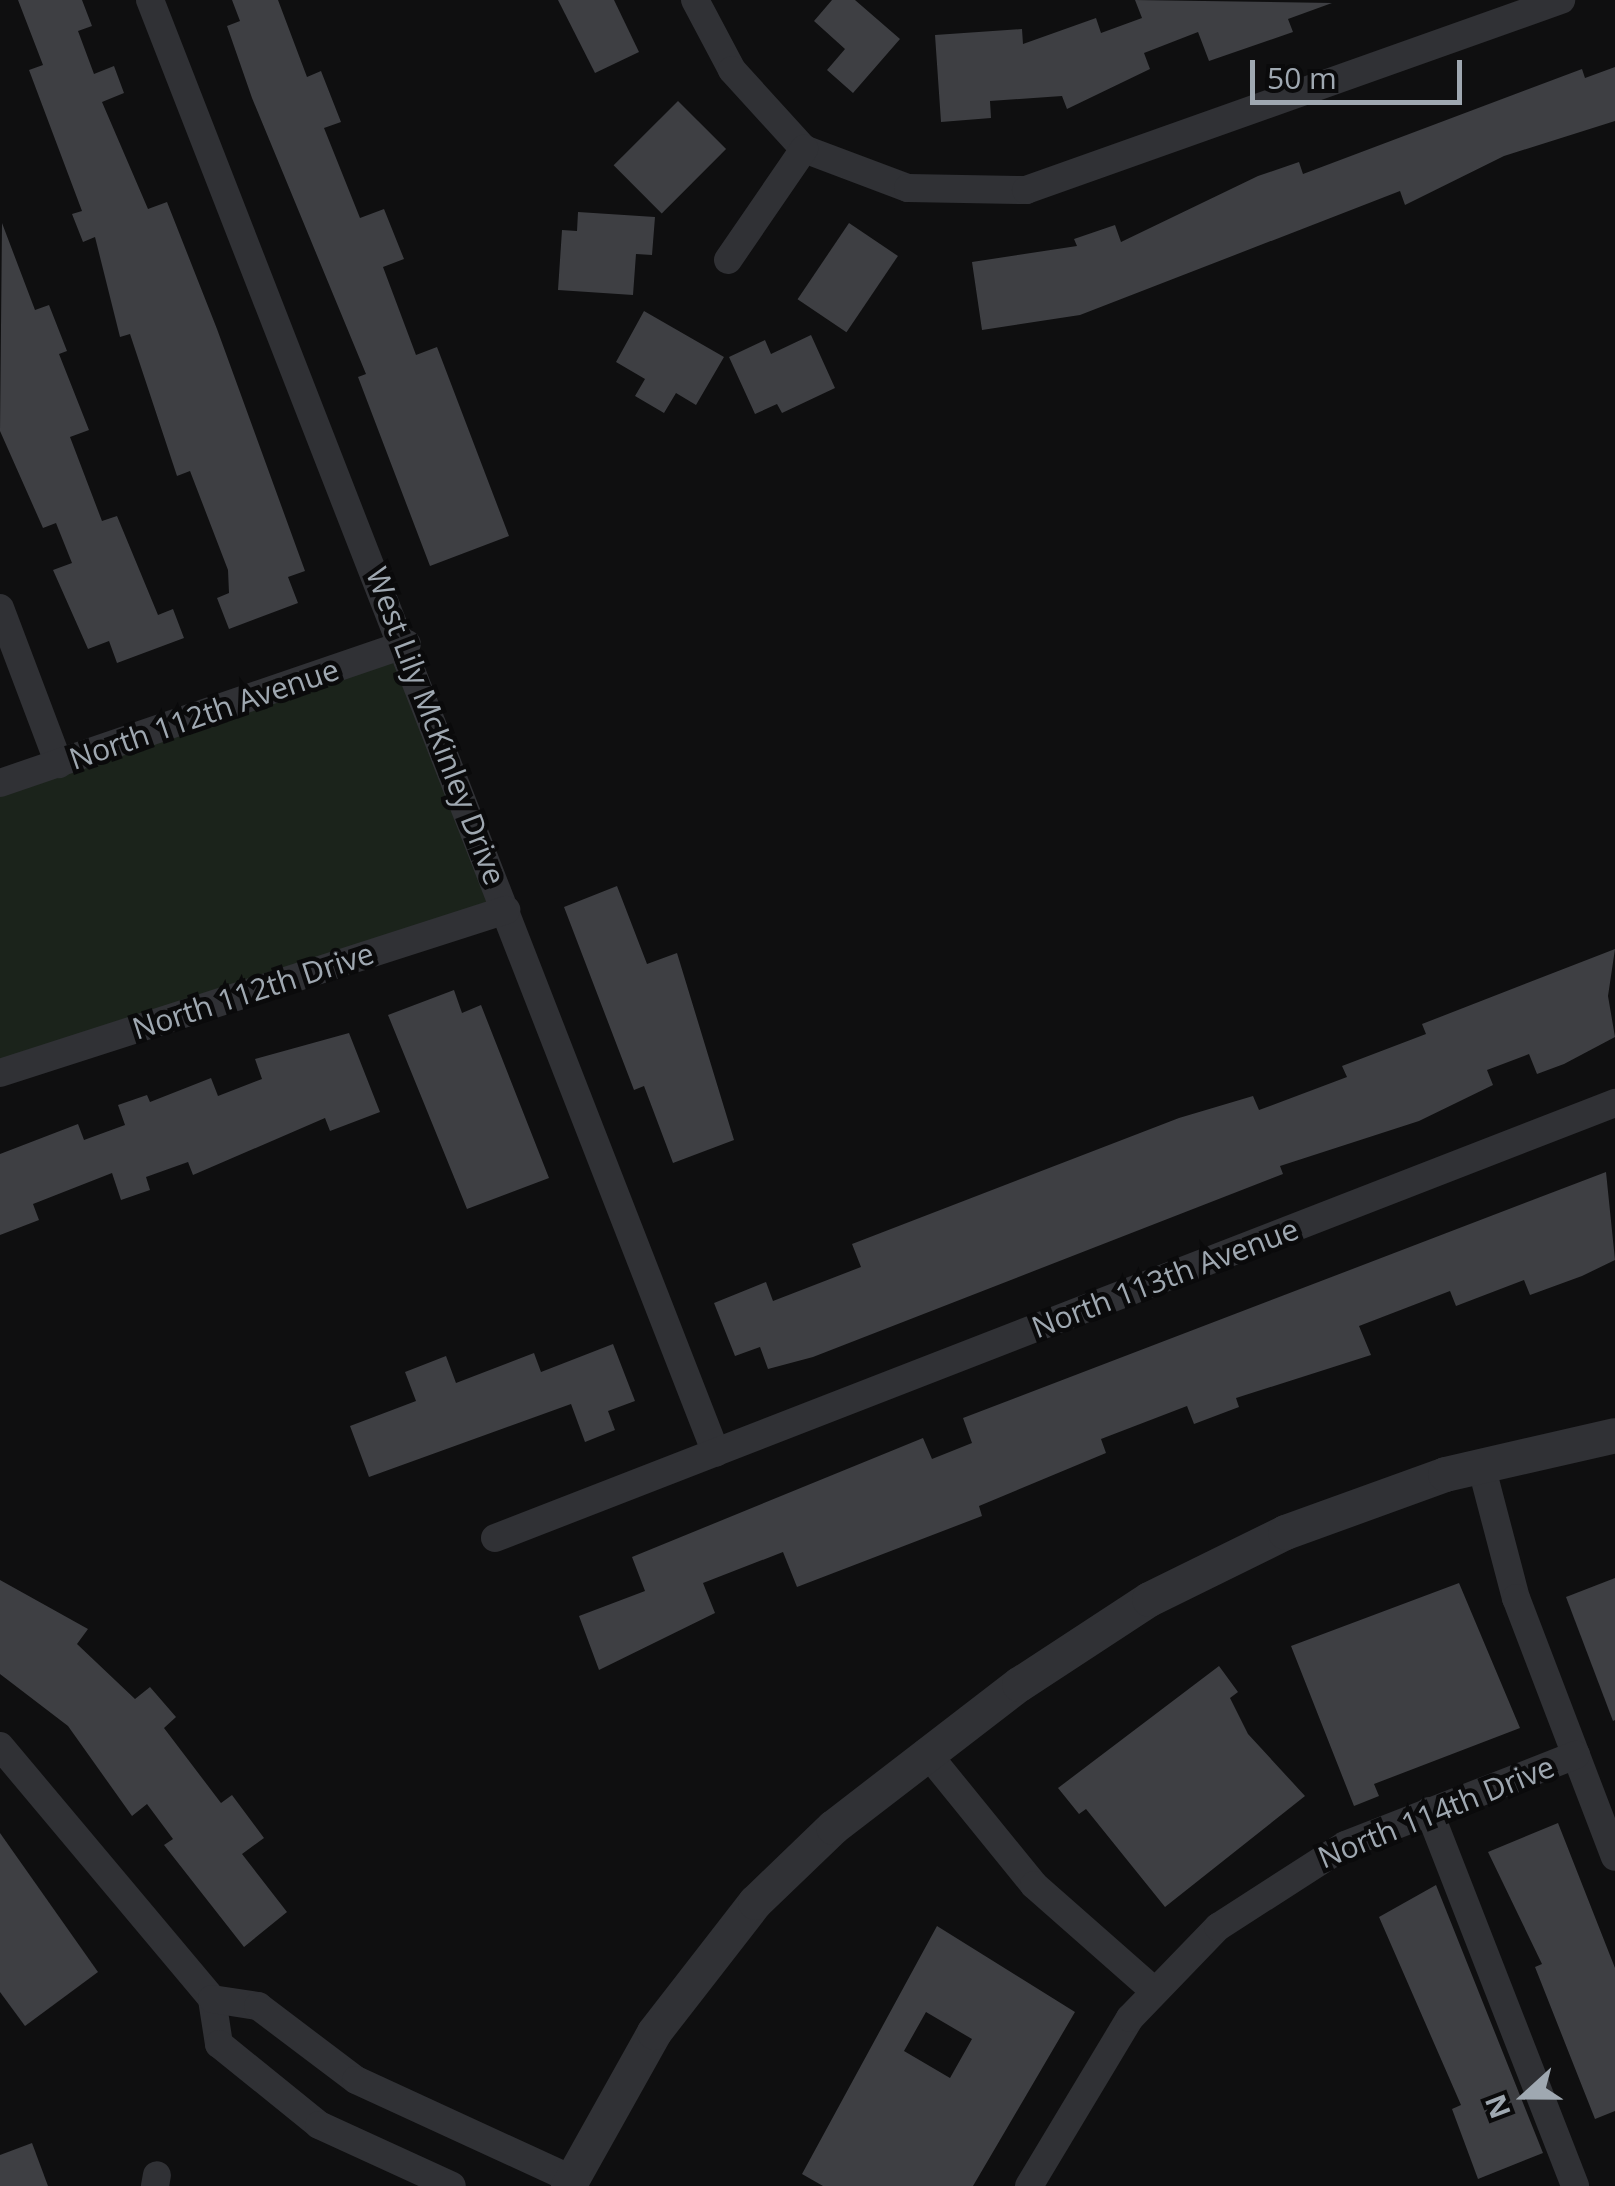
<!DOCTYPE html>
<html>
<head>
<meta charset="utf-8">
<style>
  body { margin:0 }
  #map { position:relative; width:1615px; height:2186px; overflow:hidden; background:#0f0f10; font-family:"Open Sans",sans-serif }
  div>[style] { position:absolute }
  .green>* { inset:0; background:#1b231b }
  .building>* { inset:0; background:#3e3f43; transform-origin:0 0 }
  .minor>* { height:28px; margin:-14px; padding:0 14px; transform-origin:14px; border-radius:14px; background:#303135 }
  .tertiary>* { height:35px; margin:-17.5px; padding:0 17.5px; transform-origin:17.5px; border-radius:17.5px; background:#303135 }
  span { translate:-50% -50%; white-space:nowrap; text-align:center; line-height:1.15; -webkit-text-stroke:9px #0a0a0b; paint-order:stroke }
  .street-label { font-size:30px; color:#9fa8b1 }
  .north { position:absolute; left:1475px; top:2046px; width:100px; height:100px; -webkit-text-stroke:8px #0a0a0b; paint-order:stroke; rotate:249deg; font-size:28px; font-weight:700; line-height:40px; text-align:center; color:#9fa8b1 }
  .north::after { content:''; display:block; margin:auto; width:35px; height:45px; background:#9fa8b1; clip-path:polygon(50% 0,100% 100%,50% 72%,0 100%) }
  .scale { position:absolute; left:1250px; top:60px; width:212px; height:45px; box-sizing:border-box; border:5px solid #9fa8b1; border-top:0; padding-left:12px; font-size:30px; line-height:35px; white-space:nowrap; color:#9fa8b1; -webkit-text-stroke:8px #0a0a0b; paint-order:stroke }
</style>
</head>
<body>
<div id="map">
  <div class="green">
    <i style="clip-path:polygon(407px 644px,506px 910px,0 1073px,0 783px)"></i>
  </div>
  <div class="building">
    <i style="clip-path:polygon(18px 0,82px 0,92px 26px,78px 31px,94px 74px,114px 66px,124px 93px,102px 102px,148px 209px,167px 202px,217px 329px,305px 571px,288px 577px,298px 603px,229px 629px,217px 598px,229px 593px,228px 570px,190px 471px,177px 476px,130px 334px,120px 337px,95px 237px,83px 242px,72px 214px,82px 211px,29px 70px,43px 65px)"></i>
    <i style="clip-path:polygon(232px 0,278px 0,307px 77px,321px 71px,341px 122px,324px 128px,360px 218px,384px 209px,404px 259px,383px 267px,416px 355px,437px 347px,509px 536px,430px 566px,358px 377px,366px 374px,252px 98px,227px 26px,240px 21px)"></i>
    <i style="clip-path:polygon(558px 0,614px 0,639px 52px,595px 73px)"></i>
    <i style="clip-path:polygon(832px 0,855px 0,900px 39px,853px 93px,827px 70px,845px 49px,814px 21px)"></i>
    <i style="clip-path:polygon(1135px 0,1332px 3px,1288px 19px,1293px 32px,1209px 61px,1198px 32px,1144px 53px,1150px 69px,1067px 109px,1062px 96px,990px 101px,991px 118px,941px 122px,935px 35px,1022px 29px,1023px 44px,1096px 18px,1101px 33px,1142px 18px)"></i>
    <i style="clip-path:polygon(1615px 67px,1615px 121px,1504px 156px,1405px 205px,1400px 191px,1080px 315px,982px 330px,972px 262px,1077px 246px,1074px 239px,1115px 225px,1121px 242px,1258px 176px,1299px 162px,1303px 174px,1582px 69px,1585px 78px)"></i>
    <i style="left:678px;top:101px;width:68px;height:91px;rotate:45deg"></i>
    <i style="clip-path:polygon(578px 212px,655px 217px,652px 255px,636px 254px,633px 295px,558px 290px,562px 230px,577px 231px)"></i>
    <i style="clip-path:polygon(2px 223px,35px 310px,49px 305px,67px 351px,59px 354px,89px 430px,70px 437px,102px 521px,117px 516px,158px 615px,173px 609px,184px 638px,117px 663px,109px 641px,88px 649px,53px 570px,72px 563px,56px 523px,43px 528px,0 431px)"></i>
    <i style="left:849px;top:223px;width:59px;height:92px;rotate:34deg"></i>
    <i style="clip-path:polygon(644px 311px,724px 357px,696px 405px,676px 393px,664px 413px,635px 396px,645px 379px,616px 362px)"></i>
    <i style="clip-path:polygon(811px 335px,835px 388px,782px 413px,777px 404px,755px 414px,729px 357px,765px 340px,771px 354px)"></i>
    <i style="clip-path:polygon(617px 886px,647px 964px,677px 953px,734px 1140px,673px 1163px,644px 1086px,634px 1090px,564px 907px)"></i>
    <i style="clip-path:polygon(1615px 949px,1608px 996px,1615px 1037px,1564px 1064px,1537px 1074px,1529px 1054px,1487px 1070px,1493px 1085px,1419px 1121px,1280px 1166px,1283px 1174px,813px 1357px,768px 1369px,760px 1347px,735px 1356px,714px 1303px,766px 1282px,773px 1301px,861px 1267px,852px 1244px,1179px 1118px,1253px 1096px,1259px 1110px,1347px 1077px,1342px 1066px,1426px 1034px,1422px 1024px)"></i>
    <i style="clip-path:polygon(454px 990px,462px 1013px,481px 1005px,549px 1178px,467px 1209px,388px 1015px)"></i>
    <i style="clip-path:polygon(349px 1033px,380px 1112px,330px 1131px,325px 1118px,193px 1175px,188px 1162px,146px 1177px,150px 1190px,121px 1200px,112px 1173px,33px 1204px,39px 1220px,0 1235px,0 1154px,78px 1124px,84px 1140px,125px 1125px,118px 1105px,147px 1095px,150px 1102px,211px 1078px,218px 1096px,262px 1079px,255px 1059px)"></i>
    <i style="clip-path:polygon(1606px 1172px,1615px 1260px,1582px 1276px,1530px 1295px,1524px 1280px,1456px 1306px,1450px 1291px,1359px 1326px,1371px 1355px,1236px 1398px,1239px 1407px,1194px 1424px,1187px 1406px,1101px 1439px,1106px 1453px,979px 1506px,982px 1516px,797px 1587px,783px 1552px,703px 1583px,715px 1613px,599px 1670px,579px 1616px,645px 1591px,632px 1557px,923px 1438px,932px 1459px,972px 1443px,963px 1418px)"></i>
    <i style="clip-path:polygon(613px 1344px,635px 1401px,608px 1411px,615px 1430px,585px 1442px,571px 1404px,369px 1477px,350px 1426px,416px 1401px,405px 1372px,446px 1356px,456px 1383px,534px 1353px,541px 1372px)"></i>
    <i style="clip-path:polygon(1615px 1578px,1615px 1720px,1613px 1721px,1566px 1597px)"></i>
    <i style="clip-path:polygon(0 1580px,88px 1629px,77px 1644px,135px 1699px,150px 1687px,176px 1717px,164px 1728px,221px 1803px,232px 1795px,264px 1838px,242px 1854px,287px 1912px,244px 1947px,164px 1845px,173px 1839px,147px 1804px,132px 1816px,68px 1726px,0 1674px)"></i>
    <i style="clip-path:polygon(1459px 1583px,1520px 1728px,1374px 1784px,1379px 1796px,1354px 1806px,1291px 1646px)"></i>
    <i style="clip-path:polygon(1219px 1666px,1238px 1692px,1230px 1698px,1248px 1734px,1305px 1796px,1165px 1907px,1086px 1809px,1079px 1814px,1058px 1788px)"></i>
    <i style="clip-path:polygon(1558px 1823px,1615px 1968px,1615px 2111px,1595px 2119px,1535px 1967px,1542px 1964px,1488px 1852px)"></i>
    <i style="clip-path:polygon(0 1833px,98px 1972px,25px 2026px,0 1992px)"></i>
    <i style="clip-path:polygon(1436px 1885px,1543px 2153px,1478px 2179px,1452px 2109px,1461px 2105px,1379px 1917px)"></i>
    <i style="clip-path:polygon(evenodd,937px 1926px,1075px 2012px,973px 2186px,823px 2186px,802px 2174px,937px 1926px,926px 2012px,972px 2039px,950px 2078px,904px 2051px,926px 2012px)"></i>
    <i style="clip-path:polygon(32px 2143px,48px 2186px,0 2186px,0 2155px)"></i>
  </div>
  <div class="minor">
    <i style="left:150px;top:0;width:1559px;rotate:68.72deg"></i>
    <i style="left:695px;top:0;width:79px;rotate:62.1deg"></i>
    <i style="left:732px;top:70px;width:107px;rotate:47.7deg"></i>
    <i style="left:804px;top:149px;width:111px;rotate:20.6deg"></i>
    <i style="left:908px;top:188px;width:118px;rotate:1deg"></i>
    <i style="left:1026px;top:190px;width:568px;rotate:-19.55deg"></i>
    <i style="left:728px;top:260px;width:135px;rotate:-55.6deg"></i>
    <i style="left:0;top:608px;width:167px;rotate:69.3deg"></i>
    <i style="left:0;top:783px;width:430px;rotate:-18.9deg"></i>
    <i style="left:0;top:1073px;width:532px;rotate:-17.86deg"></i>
    <i style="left:1481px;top:1465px;width:138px;rotate:75.3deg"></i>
    <i style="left:1516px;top:1598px;width:277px;rotate:69.1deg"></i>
    <i style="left:495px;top:1538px;width:1202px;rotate:-21.23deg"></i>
    <i style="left:0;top:1746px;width:330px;rotate:50deg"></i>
    <i style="left:212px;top:1999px;width:46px;rotate:81.2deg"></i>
    <i style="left:219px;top:2044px;width:129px;rotate:39deg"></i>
    <i style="left:319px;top:2125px;width:146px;rotate:24.6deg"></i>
    <i style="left:926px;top:1752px;width:171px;rotate:50.9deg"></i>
    <i style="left:1034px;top:1885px;width:157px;rotate:41.4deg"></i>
    <i style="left:1429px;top:1811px;width:402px;rotate:68.7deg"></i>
    <i style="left:212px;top:1999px;width:47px;rotate:8.7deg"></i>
    <i style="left:258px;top:2006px;width:123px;rotate:37.1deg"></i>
    <i style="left:356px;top:2080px;width:237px;rotate:24.7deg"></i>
    <i style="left:155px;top:2186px;width:11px;rotate:-80deg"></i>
    <i style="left:1029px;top:2186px;width:196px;rotate:-59deg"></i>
    <i style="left:1130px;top:2018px;width:127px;rotate:-46deg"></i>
    <i style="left:1218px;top:1927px;width:151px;rotate:-32.8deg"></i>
    <i style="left:1345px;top:1845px;width:248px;rotate:-21.3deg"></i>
  </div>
  <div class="tertiary">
    <i style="left:568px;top:2186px;width:176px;rotate:-60.8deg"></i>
    <i style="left:654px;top:2032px;width:165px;rotate:-52.2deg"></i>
    <i style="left:755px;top:1902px;width:108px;rotate:-43.9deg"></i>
    <i style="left:833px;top:1827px;width:235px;rotate:-37.6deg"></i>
    <i style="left:1019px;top:1684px;width:155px;rotate:-33.2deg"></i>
    <i style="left:1149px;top:1599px;width:152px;rotate:-26.2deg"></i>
    <i style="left:1285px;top:1532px;width:170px;rotate:-19.9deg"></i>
    <i style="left:1445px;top:1474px;width:174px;rotate:-12.9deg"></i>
  </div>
  <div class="street-label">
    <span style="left:204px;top:714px;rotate:-19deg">North 112th Avenue</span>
    <span style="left:436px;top:726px;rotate:69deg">West Lily McKinley Drive</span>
    <span style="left:253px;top:991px;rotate:-18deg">North 112th Drive</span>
    <span style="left:1165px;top:1278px;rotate:-21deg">North 113th Avenue</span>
    <span style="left:1436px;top:1812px;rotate:-22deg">North 114th Drive</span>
  </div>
  <div class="north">N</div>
  <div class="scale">50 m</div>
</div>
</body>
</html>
